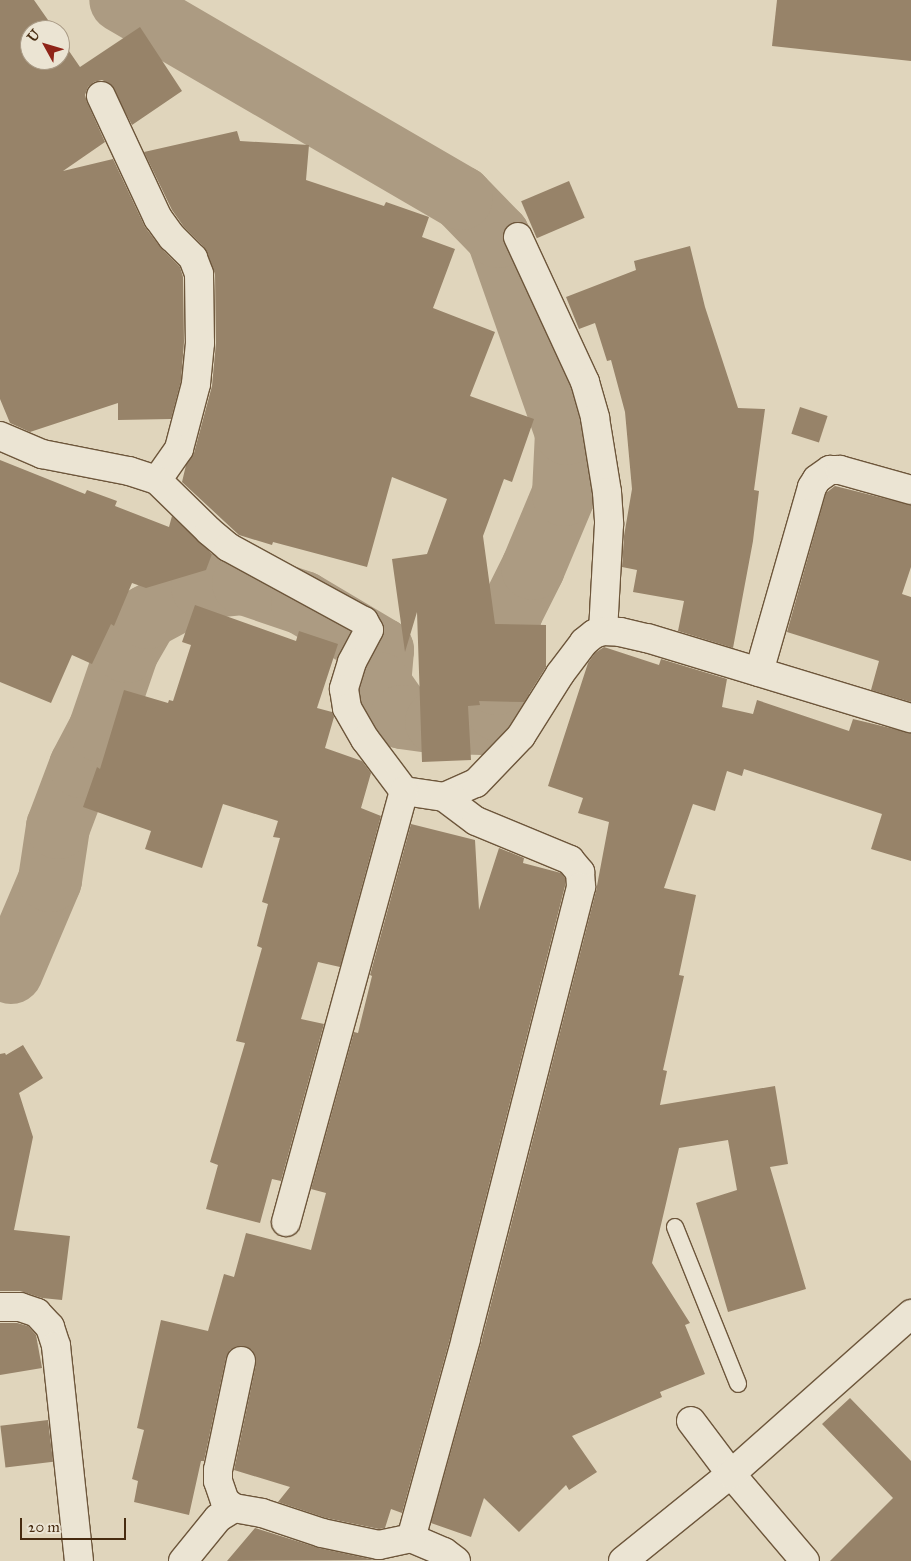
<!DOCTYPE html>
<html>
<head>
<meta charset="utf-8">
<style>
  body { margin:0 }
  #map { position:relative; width:911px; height:1561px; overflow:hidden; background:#e0d5bc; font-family:"IM FELL Great Primer",serif }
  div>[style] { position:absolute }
  .river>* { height:64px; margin:-32px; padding:0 32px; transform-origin:32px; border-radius:32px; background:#ac9b82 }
  .building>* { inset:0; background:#978369; transform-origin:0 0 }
  .roads { filter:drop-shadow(1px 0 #6d563b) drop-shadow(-1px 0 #6d563b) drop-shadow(0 1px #6d563b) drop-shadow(0 -1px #6d563b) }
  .lane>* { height:16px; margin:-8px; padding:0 8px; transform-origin:8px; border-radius:8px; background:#ebe4d3 }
  .street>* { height:28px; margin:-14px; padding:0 14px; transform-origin:14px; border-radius:14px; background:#ebe4d3 }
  span { translate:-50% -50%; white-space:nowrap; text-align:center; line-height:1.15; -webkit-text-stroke:4.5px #ebe4d3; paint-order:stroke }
  .north { position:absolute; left:20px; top:20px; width:50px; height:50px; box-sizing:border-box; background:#ebe4d3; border:1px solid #a99a85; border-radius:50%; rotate:309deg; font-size:14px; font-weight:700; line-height:20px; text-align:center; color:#472b10 }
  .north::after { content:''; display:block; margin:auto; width:18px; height:22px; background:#8f2418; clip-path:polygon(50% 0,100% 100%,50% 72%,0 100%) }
  .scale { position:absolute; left:20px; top:1518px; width:106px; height:22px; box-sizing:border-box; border:2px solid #472b10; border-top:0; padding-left:6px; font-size:15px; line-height:18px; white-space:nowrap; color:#472b10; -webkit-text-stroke:4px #ebe4d3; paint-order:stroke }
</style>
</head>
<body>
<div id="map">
  <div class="river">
    <i style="left:11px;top:972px;width:100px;rotate:-67deg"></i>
    <i style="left:50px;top:880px;width:54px;rotate:-81.4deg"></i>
    <i style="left:58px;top:827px;width:65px;rotate:-69.3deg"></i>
    <i style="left:81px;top:766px;width:41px;rotate:-62.2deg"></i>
    <i style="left:100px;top:730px;width:83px;rotate:-71.1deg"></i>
    <i style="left:127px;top:651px;width:39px;rotate:-60deg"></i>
    <i style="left:147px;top:617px;width:64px;rotate:-28.2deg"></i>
    <i style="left:203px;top:587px;width:41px;rotate:-5.6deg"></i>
    <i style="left:244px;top:583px;width:62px;rotate:18.7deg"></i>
    <i style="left:303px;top:603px;width:92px;rotate:30.7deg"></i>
    <i style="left:382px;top:650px;width:34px;rotate:95deg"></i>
    <i style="left:379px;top:684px;width:40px;rotate:55.1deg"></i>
    <i style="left:402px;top:717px;width:35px;rotate:8deg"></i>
    <i style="left:437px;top:722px;width:48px;rotate:1.2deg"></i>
    <i style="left:485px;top:723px;width:19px;rotate:-47deg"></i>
    <i style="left:498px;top:709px;width:26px;rotate:-94deg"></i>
    <i style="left:496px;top:683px;width:31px;rotate:-84deg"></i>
    <i style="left:499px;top:652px;width:42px;rotate:-73.3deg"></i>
    <i style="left:511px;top:612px;width:49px;rotate:-63.4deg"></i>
    <i style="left:533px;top:568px;width:80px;rotate:-67.3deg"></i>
    <i style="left:564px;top:494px;width:61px;rotate:-87.2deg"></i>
    <i style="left:567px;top:433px;width:209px;rotate:-109.3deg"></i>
    <i style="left:498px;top:236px;width:53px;rotate:-134.2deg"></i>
    <i style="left:461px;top:198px;width:393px;rotate:-149.8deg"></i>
  </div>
  <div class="building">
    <i style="clip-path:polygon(0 0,34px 0,55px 30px,30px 30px,30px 60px,60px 60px,60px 38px,80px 67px,140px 27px,182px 91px,132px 125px,110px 84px,102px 80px,94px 82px,88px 87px,85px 95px,87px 102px,105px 142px,63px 171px,113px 159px,145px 227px,161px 248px,180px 267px,183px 277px,184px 342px,181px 381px,171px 419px,118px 420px,118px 403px,30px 432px,10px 423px,0 399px)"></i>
    <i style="clip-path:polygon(777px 0,911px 0,911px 61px,772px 46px)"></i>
    <i style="clip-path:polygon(237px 131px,240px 141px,309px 145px,306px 180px,384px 206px,386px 202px,429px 217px,422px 237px,455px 249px,433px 308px,495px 332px,470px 396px,534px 419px,512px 482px,504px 479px,483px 536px,495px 624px,546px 625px,546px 667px,524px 702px,479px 701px,480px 705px,468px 706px,471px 760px,422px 762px,417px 612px,405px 652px,392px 559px,427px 554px,447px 499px,392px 477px,367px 567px,273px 542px,272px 545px,239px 535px,182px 482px,186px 465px,194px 453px,212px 386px,216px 343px,215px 274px,204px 247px,184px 227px,172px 210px,144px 152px)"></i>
    <i style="left:569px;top:181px;width:40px;height:52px;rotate:67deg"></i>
    <i style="clip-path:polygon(690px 246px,705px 307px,738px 408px,765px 409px,754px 490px,759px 491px,753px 541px,733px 648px,678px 631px,684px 601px,633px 592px,637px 570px,622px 567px,624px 536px,632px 489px,625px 412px,611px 360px,607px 361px,595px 323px,579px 329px,566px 297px,636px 270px,634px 261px)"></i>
    <i style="left:800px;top:407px;width:29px;height:28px;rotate:18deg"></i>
    <i style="clip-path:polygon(0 460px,85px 494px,87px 490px,117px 501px,115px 506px,169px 527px,172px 516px,212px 554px,206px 570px,146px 588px,132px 583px,114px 626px,111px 624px,92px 664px,72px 655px,51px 703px,0 682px)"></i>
    <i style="clip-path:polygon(835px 486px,911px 505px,911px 567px,902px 594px,911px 597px,911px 702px,871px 690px,879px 661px,787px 632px,826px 493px)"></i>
    <i style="clip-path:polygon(195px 605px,296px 641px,299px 631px,338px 644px,317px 708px,332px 712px,334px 717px,325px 748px,362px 761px,371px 773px,361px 808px,381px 816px,340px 967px,318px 962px,301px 1019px,324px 1024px,281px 1181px,272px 1179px,260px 1223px,206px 1209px,218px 1165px,210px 1162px,245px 1043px,236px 1041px,262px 948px,257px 946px,268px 904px,262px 902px,280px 838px,273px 837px,278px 821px,223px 804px,202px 868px,145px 849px,151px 831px,83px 807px,97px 767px,100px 769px,124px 690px,168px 703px,169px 700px,173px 701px,191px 645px,182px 642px)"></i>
    <i style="clip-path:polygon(604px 647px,659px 665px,661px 659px,727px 679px,722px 707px,753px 714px,757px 700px,849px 731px,853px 719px,911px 733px,911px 861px,871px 849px,882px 814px,744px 769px,742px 776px,727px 771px,715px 811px,693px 804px,664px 888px,696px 895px,679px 975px,684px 976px,663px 1070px,667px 1071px,660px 1105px,775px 1086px,788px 1164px,770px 1167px,806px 1289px,728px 1312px,696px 1203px,737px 1190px,728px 1140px,679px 1148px,652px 1263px,690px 1323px,685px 1325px,705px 1374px,660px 1392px,662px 1397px,572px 1436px,597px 1472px,569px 1490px,566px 1485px,519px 1532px,484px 1498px,471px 1537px,431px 1523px,481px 1343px,596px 891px,609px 822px,578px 813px,583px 798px,548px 786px,588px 663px,595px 653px)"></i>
    <i style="clip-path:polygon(411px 824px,475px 840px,479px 910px,499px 848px,524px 858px,523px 863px,561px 873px,565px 878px,565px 886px,451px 1335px,402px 1513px,391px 1509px,385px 1528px,379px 1529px,326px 1518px,278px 1502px,290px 1487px,234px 1470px,256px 1364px,256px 1357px,252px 1350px,244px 1346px,237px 1346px,230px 1350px,226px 1358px,204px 1461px,201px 1461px,189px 1515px,134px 1502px,138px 1481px,132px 1479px,144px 1430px,137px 1428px,161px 1320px,208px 1331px,224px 1274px,234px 1277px,246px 1233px,311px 1250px,326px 1193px,311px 1189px,354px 1032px,358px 1033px,372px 976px,370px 975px)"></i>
    <i style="clip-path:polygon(23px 1045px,43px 1078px,19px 1093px,33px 1137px,14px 1230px,70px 1236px,62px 1300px,42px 1298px,20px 1291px,0 1291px,0 1054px,5px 1053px,6px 1055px)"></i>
    <i style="clip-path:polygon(0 1323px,17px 1323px,28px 1326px,36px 1335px,42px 1368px,0 1375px)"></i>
    <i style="clip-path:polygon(850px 1398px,911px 1461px,911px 1561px,830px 1561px,893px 1498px,822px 1424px)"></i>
    <i style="left:48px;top:1420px;width:42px;height:48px;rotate:83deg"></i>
    <i style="clip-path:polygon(255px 1528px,319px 1548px,375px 1560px,227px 1561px)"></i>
  </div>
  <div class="roads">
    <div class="lane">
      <i style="left:675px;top:1227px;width:169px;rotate:68.1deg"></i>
    </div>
    <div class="street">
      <i style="left:101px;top:96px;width:135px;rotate:65deg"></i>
      <i style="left:158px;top:218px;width:24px;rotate:54deg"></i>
      <i style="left:172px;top:237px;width:30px;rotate:45deg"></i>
      <i style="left:193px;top:258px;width:17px;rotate:69deg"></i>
      <i style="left:199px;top:274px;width:69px;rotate:89.2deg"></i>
      <i style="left:200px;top:343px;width:41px;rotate:95.6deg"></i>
      <i style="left:196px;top:384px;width:67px;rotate:104.7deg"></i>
      <i style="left:179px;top:449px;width:38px;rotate:125deg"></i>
      <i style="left:518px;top:237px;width:160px;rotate:65.2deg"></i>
      <i style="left:585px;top:382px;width:37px;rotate:74deg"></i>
      <i style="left:595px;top:418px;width:75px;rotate:80.8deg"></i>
      <i style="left:607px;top:492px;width:32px;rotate:86deg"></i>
      <i style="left:609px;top:524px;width:107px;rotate:93.2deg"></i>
      <i style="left:0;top:436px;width:46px;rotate:23.2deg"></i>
      <i style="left:42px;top:454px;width:89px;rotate:11.1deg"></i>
      <i style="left:129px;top:471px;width:29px;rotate:18deg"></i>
      <i style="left:157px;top:480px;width:73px;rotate:44.4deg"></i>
      <i style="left:209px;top:531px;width:25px;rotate:40deg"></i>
      <i style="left:228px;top:547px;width:155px;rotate:28.6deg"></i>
      <i style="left:364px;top:621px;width:10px;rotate:61deg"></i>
      <i style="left:369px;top:630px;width:36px;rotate:118deg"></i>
      <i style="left:352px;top:662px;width:28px;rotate:107deg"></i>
      <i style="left:344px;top:689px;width:19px;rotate:81deg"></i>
      <i style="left:347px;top:708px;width:36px;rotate:60deg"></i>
      <i style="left:365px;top:739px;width:65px;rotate:53.1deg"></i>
      <i style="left:404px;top:791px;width:40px;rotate:8.5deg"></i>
      <i style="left:444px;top:797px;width:35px;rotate:-24deg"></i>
      <i style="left:476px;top:783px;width:65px;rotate:-46.2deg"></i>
      <i style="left:521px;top:736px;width:73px;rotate:-57.8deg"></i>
      <i style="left:560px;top:674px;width:40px;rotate:-53deg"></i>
      <i style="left:584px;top:642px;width:13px;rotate:-39deg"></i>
      <i style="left:594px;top:634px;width:9px;rotate:-18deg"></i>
      <i style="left:603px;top:631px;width:17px;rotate:3deg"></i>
      <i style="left:620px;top:632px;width:28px;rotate:13deg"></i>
      <i style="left:647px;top:638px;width:276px;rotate:16.9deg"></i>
      <i style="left:759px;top:672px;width:192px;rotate:-74deg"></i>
      <i style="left:812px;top:487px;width:9px;rotate:-58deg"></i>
      <i style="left:817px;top:479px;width:16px;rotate:-35deg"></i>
      <i style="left:830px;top:470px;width:10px"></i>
      <i style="left:840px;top:470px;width:74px;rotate:15.7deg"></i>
      <i style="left:444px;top:797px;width:40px;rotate:37deg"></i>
      <i style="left:476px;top:821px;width:102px;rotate:22.5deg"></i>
      <i style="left:570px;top:860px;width:16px;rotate:50deg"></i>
      <i style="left:580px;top:872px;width:15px;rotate:86deg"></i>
      <i style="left:581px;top:887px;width:466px;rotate:104.3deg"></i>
      <i style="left:466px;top:1339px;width:206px;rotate:105.4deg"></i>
      <i style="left:411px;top:1538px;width:36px;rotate:23deg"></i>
      <i style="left:444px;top:1552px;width:15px;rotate:37deg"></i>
      <i style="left:286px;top:1222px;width:447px;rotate:-74.7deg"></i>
      <i style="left:0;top:1307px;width:20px"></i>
      <i style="left:20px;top:1307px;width:18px;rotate:19deg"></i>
      <i style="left:37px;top:1313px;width:19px;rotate:47deg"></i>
      <i style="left:50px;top:1327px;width:20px;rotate:72deg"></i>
      <i style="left:56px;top:1346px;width:216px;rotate:83.9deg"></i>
      <i style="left:241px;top:1361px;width:111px;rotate:101.9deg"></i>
      <i style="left:218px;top:1470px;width:11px;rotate:90deg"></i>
      <i style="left:218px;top:1481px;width:21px;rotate:71deg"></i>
      <i style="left:225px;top:1501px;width:11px;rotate:38deg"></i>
      <i style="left:234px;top:1508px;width:28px;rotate:10deg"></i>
      <i style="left:262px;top:1513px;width:63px;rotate:18.4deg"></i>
      <i style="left:322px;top:1533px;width:58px;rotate:11.9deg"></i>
      <i style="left:379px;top:1545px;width:33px;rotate:-12deg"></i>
      <i style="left:691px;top:1421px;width:66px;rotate:53deg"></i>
      <i style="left:731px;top:1474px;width:114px;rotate:49.6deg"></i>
      <i style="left:183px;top:1561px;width:55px;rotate:-50.9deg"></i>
      <i style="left:218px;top:1518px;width:19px;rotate:-32deg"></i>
      <i style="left:623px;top:1561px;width:139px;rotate:-38.9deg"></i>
      <i style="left:731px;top:1474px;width:241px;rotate:-41.6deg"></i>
    </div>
  </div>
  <div class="north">U</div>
  <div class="scale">20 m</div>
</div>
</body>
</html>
